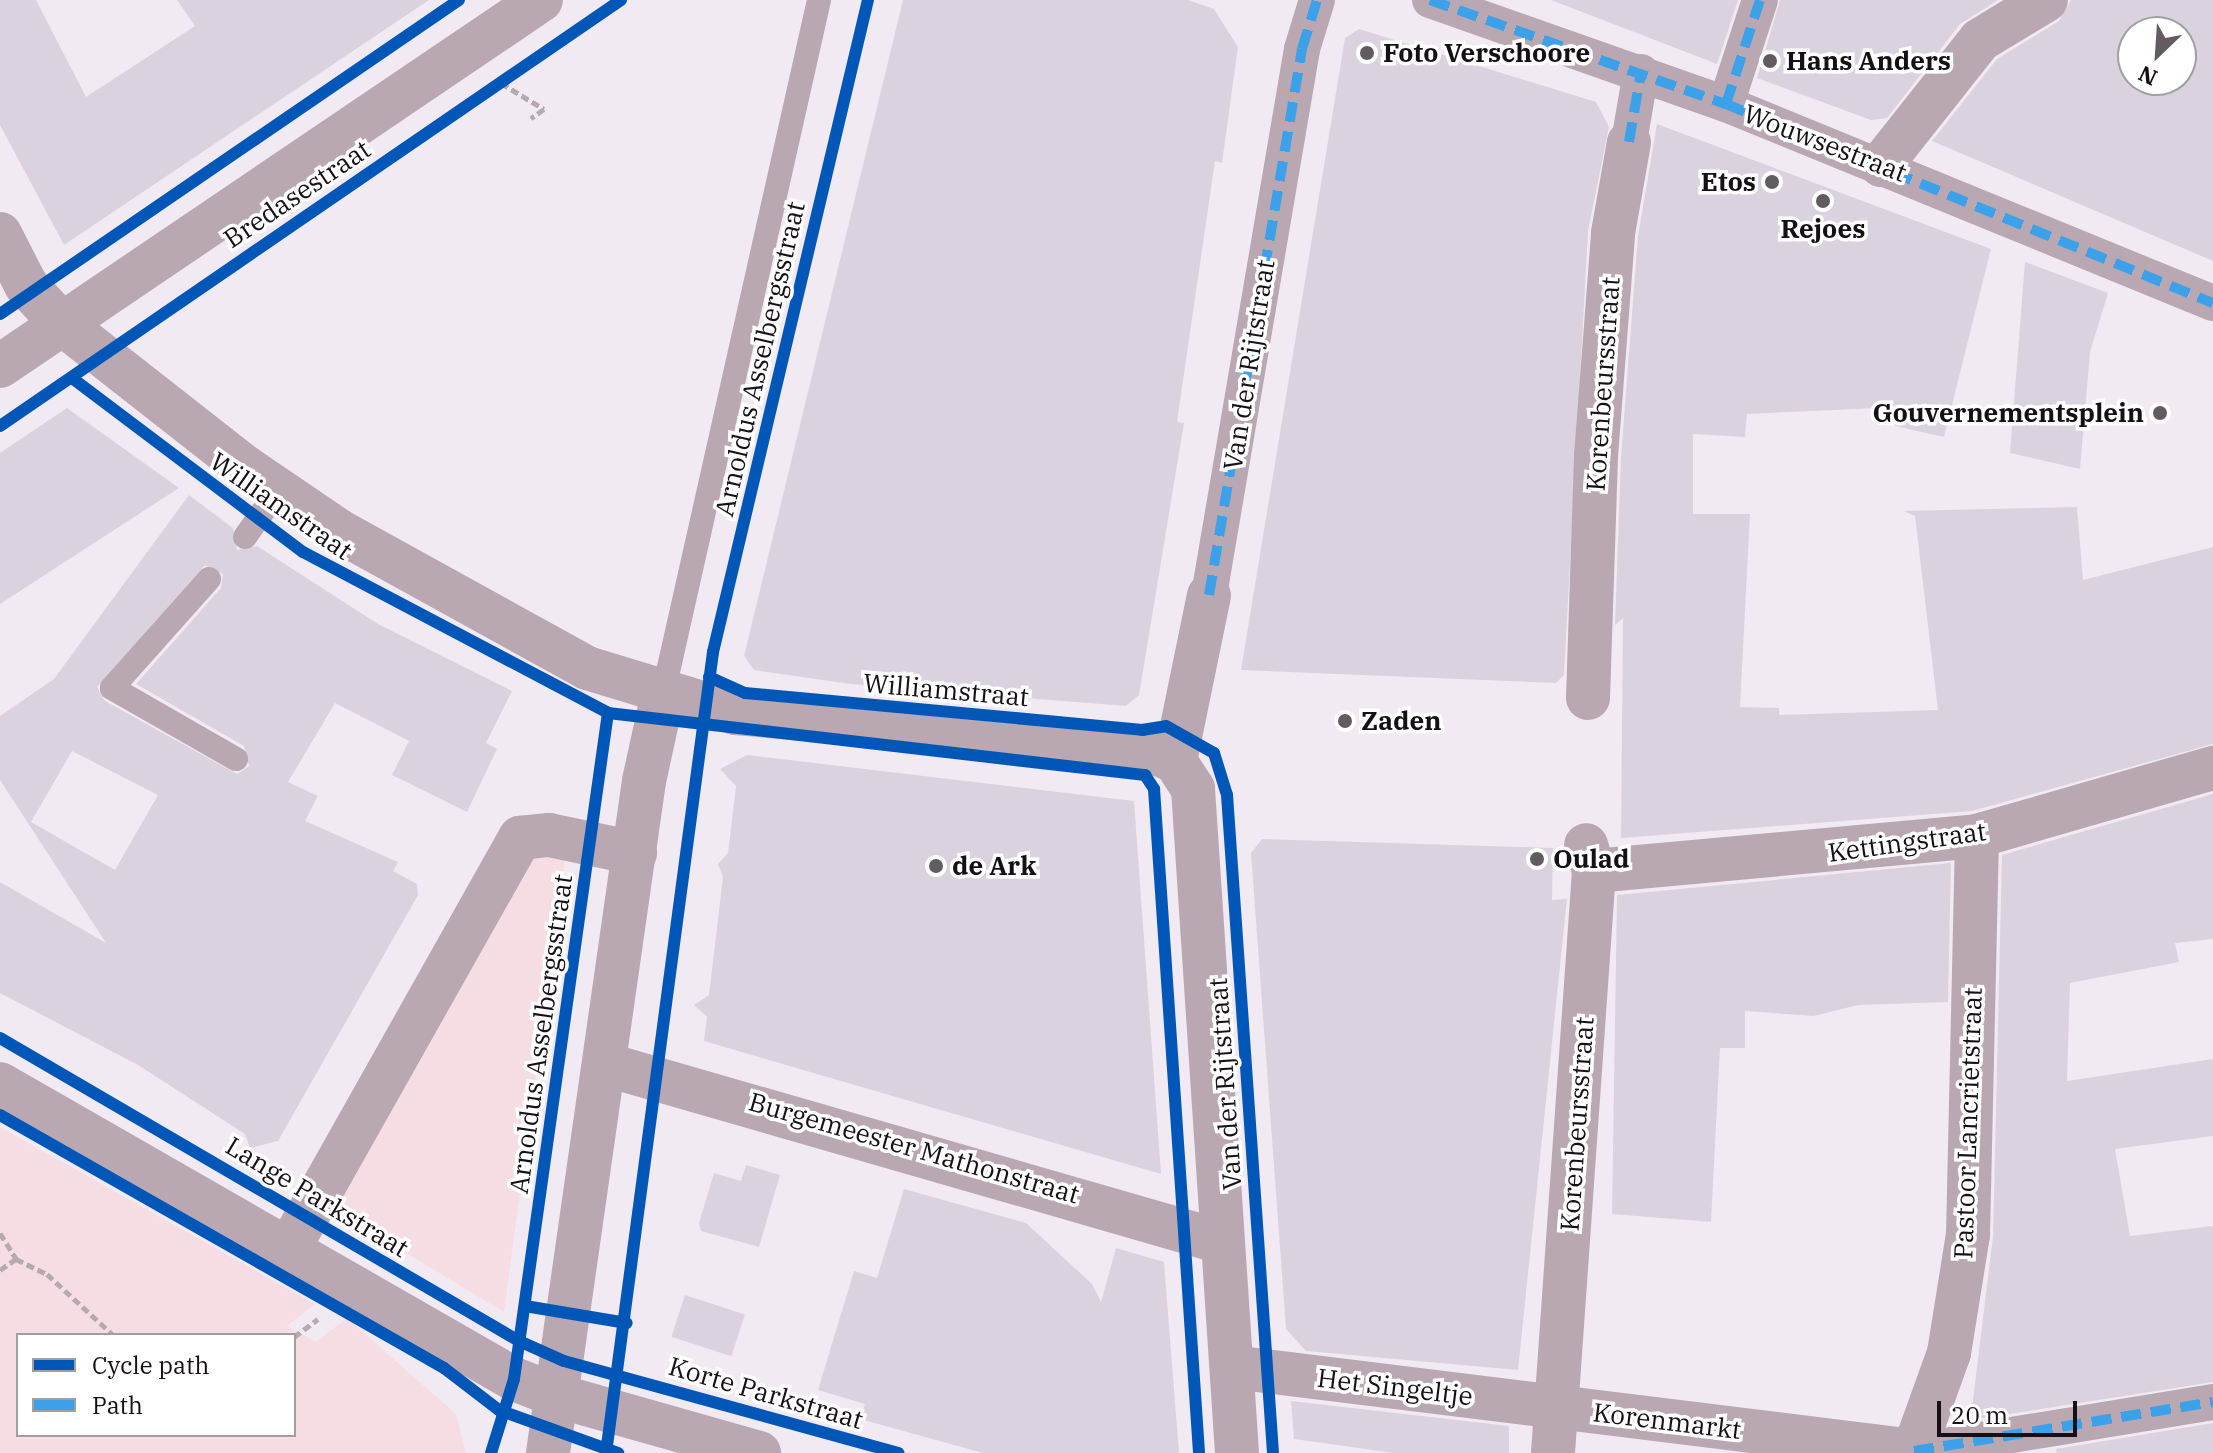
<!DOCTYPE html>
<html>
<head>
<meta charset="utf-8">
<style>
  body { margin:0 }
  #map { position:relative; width:2213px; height:1453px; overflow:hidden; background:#f2eaf2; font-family:"IBM Plex Serif",serif }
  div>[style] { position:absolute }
  .green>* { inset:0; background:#f6dde3 }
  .building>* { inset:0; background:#dbd2e0; transform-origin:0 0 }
  .path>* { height:5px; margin-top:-2.5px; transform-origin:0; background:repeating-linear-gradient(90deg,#b6a9b1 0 8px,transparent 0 12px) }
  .service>* { height:24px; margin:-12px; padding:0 12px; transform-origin:12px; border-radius:12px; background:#b9a8b1 }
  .pedestrian>* { height:36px; margin:-18px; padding:0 18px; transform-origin:18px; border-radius:18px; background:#b9a8b1 }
  .minor>* { height:44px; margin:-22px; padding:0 22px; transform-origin:22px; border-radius:22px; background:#b9a8b1 }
  .tertiary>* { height:44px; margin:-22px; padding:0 22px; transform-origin:22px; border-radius:22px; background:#b9a8b1 }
  .quiet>* { height:10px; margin-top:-5px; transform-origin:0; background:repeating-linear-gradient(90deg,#3da1ea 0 20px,transparent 0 30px) }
  .cycleway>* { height:12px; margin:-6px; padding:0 6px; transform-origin:6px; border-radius:6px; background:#0057b8 }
  .dots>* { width:22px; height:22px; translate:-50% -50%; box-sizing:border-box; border:4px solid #fff; border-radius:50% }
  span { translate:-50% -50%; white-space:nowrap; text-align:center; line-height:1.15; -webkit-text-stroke:7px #fff; paint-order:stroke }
  .poi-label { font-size:26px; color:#151015; font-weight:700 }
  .left { translate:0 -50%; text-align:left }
  .right { translate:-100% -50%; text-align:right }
  .street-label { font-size:26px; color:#151015 }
  .legend { position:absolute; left:16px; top:1333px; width:280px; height:104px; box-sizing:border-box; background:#fff; border:2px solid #a19fa1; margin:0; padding:10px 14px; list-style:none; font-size:24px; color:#151015 }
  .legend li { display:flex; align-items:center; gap:16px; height:40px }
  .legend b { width:40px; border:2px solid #a19fa1 }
  .north { position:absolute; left:2117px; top:16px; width:80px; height:80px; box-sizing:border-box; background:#fff; border:2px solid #a19fa1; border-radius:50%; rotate:205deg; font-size:22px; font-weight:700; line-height:32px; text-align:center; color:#151015 }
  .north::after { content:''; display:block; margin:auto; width:28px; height:36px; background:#625c62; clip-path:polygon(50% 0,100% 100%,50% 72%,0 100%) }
  .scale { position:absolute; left:1937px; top:1401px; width:140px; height:36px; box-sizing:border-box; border:4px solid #151015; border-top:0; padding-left:10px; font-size:24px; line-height:28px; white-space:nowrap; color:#151015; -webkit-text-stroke:6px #fff; paint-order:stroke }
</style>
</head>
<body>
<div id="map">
  <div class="green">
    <i style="clip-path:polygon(525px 856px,565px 858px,504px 1312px,330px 1207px)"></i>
    <i style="clip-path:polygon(evenodd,0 1127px,315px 1304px,287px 1326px,316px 1342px,347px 1318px,456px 1414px,466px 1453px,0 1453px,0 1127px,18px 1335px,294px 1335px,294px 1435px,18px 1435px,18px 1335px)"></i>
  </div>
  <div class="building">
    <i style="clip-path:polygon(0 0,36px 0,86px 97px,195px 26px,177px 0,429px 0,64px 245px,0 125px)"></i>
    <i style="clip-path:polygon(903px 0,1188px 0,1214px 9px,1238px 47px,1222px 163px,1215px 161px,1177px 422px,1184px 423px,1139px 695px,1126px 706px,851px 684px,754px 670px,744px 656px)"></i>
    <i style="clip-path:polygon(1551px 0,1738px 0,1717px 64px)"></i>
    <i style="clip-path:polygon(1780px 0,1998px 0,1960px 24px,1887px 118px,1871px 120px,1757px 78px)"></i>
    <i style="clip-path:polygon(evenodd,2071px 0,2213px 0,2213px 261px,1932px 141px,1997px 59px,2059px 21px,2071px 0,2133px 32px,2181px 32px,2181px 80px,2133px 80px,2133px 32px)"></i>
    <i style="clip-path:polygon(1359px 29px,1596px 102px,1609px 127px,1588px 231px,1564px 675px,1556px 683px,1241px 670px,1345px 38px)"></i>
    <i style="clip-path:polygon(1657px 124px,1991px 249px,1944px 437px,1895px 426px,1900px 407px,1747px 414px,1745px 437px,1693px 434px,1693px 514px,1750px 514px,1740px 707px,1779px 708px,1779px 715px,1938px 710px,1915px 516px,1904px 511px,2077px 507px,2083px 580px,2213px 547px,2213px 744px,1972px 811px,1621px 838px,1623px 618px,1615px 625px,1621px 457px,1638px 236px)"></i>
    <i style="clip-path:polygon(2025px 262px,2108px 293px,2090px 352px,2080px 469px,2010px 453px)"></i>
    <i style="clip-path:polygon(67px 408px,179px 488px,0 604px,0 453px)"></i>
    <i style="clip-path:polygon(evenodd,189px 495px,233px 528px,237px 550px,257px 546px,378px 624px,512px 691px,486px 743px,497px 749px,467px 812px,392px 775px,409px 741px,335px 703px,288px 782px,318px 796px,305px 821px,398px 862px,393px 871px,417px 884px,418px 895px,278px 1141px,250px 1148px,245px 1134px,138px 1065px,0 993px,0 882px,106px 943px,0 780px,0 716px,54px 679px,189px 495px,205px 565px,223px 574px,221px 588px,136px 684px,244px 746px,249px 766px,237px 774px,105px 701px,97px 687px,205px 565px,189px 495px,72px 751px,158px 795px,115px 870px,31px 822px,72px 751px)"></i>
    <i style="clip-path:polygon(747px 755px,1134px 801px,1161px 1174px,704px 1041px,707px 1017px,694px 1005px,709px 995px,723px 877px,718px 864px,728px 853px,736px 786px,720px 769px)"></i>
    <i style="clip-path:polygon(2213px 794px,2213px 939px,2175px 943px,2179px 962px,2070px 983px,2067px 1081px,2213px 1059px,2213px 1136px,2115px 1149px,2130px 1236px,2213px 1226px,2213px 1382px,1978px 1419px,1972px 1408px,1993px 1236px,2002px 855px)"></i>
    <i style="clip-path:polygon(1262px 839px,1553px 848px,1552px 900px,1567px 899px,1518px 1370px,1306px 1351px,1286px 1329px,1251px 853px)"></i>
    <i style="clip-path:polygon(1951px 863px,1948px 1002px,1858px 1005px,1814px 1016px,1745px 1011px,1745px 1048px,1720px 1048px,1711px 1222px,1612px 1214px,1617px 895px)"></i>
    <i style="clip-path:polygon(746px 1165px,780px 1175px,759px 1247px,701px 1231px,699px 1223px,714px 1173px,741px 1181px)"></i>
    <i style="clip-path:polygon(904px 1189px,1026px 1223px,1092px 1284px,1101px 1302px,1116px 1248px,1164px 1262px,1179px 1453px,983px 1453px,860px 1419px,865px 1404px,818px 1390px,854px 1271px,877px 1278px)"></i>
    <i style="left:685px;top:1295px;width:63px;height:44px;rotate:18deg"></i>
    <i style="clip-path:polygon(1291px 1401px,1509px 1426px,1509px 1453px,1394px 1453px,1294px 1439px)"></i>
    <i style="clip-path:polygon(2213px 1423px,2213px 1453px,2057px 1453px,2056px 1449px)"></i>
  </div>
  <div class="path">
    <i style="left:501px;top:83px;width:50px;rotate:31.2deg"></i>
    <i style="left:544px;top:109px;width:16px;rotate:145deg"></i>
    <i style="left:0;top:1233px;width:31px;rotate:58deg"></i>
    <i style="left:0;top:1270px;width:19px;rotate:-35deg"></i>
    <i style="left:16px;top:1259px;width:34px;rotate:26deg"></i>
    <i style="left:47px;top:1274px;width:90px;rotate:42.7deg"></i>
    <i style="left:294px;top:1337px;width:30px;rotate:-37deg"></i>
  </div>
  <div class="service">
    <i style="left:245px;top:537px;width:57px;rotate:-54.9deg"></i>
    <i style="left:209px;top:579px;width:146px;rotate:131.7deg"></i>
    <i style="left:112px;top:688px;width:143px;rotate:29.8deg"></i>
    <i style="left:663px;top:694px;width:711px;rotate:-77.33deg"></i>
  </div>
  <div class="pedestrian">
    <i style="left:1430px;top:0;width:314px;rotate:19.4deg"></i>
    <i style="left:1726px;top:104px;width:526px;rotate:22.23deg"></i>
    <i style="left:1726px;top:104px;width:109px;rotate:-71.9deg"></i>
    <i style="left:1629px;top:142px;width:71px;rotate:-80.3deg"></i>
    <i style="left:1209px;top:595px;width:554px;rotate:-80.33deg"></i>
    <i style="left:1302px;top:49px;width:51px;rotate:-73deg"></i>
    <i style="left:1914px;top:1451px;width:303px;rotate:-9.3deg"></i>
  </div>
  <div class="minor">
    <i style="left:1881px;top:165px;width:159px;rotate:-51.6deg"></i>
    <i style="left:1980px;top:40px;width:77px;rotate:-31.2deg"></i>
    <i style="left:1588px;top:698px;width:242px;rotate:-88.1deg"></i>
    <i style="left:1596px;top:456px;width:224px;rotate:-85.6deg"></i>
    <i style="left:1613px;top:233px;width:92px;rotate:-80deg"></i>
    <i style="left:1175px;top:761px;width:169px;rotate:-78.4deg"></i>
    <i style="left:1594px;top:871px;width:385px;rotate:-5.2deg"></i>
    <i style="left:1977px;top:836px;width:246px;rotate:-16.1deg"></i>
    <i style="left:604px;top:1064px;width:643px;rotate:16.07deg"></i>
    <i style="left:0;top:1084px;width:593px;rotate:29.85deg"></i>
    <i style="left:514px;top:1379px;width:47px;rotate:21.1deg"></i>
    <i style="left:289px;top:1248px;width:471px;rotate:-60.6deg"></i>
    <i style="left:520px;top:838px;width:29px;rotate:-6deg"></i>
    <i style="left:549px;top:835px;width:88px;rotate:11.8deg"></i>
    <i style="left:1232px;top:1367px;width:687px;rotate:7.02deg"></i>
    <i style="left:1553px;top:1453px;width:583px;rotate:-85.97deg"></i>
    <i style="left:1594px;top:871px;width:27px;rotate:-107deg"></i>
    <i style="left:1913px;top:1453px;width:106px;rotate:-70.2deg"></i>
    <i style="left:1949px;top:1353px;width:120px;rotate:-80.9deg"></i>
    <i style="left:1968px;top:1235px;width:399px;rotate:-88.7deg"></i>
  </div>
  <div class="tertiary">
    <i style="left:0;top:234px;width:57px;rotate:63deg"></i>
    <i style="left:26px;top:285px;width:50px;rotate:47.4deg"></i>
    <i style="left:60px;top:322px;width:235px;rotate:38.1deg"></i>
    <i style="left:245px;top:467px;width:114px;rotate:34.2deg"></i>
    <i style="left:339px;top:531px;width:283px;rotate:28.9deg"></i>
    <i style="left:587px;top:668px;width:155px;rotate:16.9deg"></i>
    <i style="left:735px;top:713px;width:410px;rotate:4.9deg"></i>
    <i style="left:1144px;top:748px;width:34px;rotate:23deg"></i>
    <i style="left:1175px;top:761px;width:33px;rotate:57deg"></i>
    <i style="left:1193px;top:789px;width:665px;rotate:86.21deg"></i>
    <i style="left:0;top:366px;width:653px;rotate:-34.08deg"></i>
    <i style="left:558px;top:1396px;width:209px;rotate:15.8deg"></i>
    <i style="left:548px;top:1453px;width:679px;rotate:-81.87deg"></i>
    <i style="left:644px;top:781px;width:89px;rotate:-77.7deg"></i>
  </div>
  <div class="quiet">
    <i style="left:1430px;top:0;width:314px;rotate:19.4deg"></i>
    <i style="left:1726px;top:104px;width:526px;rotate:22.23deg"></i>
    <i style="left:1726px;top:104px;width:109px;rotate:-71.9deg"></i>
    <i style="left:1629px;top:142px;width:71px;rotate:-80.3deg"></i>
    <i style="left:1209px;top:595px;width:554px;rotate:-80.33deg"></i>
    <i style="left:1302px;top:49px;width:51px;rotate:-73deg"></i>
    <i style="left:1914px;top:1451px;width:303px;rotate:-9.3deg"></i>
  </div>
  <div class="cycleway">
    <i style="left:0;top:314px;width:556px;rotate:-34.38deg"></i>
    <i style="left:72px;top:378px;width:289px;rotate:37deg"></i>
    <i style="left:303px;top:552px;width:345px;rotate:27.8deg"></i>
    <i style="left:608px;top:713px;width:541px;rotate:6.59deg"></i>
    <i style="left:1145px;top:775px;width:17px;rotate:57deg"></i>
    <i style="left:1154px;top:789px;width:666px;rotate:86.12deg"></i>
    <i style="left:0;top:426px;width:753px;rotate:-34.45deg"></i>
    <i style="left:709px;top:677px;width:39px;rotate:24deg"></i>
    <i style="left:745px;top:693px;width:399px;rotate:5.3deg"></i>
    <i style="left:1142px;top:730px;width:24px;rotate:-9deg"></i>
    <i style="left:1166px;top:726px;width:55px;rotate:29.4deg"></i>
    <i style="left:1214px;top:753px;width:44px;rotate:72.8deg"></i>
    <i style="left:1227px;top:795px;width:660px;rotate:86deg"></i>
    <i style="left:0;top:1038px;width:601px;rotate:30.28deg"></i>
    <i style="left:519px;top:1341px;width:49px;rotate:24deg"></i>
    <i style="left:564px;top:1361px;width:347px;rotate:15.4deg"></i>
    <i style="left:0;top:1115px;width:511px;rotate:29.68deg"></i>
    <i style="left:444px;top:1368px;width:69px;rotate:37.4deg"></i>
    <i style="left:499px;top:1410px;width:127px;rotate:19.9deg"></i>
    <i style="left:525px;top:1306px;width:103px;rotate:9.5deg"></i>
    <i style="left:491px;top:1453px;width:77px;rotate:-72.7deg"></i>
    <i style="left:514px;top:1379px;width:673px;rotate:-81.97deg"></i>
    <i style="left:606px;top:1453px;width:808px;rotate:-82.39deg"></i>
    <i style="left:713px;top:652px;width:670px;rotate:-76.63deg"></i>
  </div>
  <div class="dots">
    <i style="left:1367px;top:53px;background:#625c62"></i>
    <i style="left:1770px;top:61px;background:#625c62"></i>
    <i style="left:1772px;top:182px;background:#625c62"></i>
    <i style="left:1823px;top:201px;background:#625c62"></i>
    <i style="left:2160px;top:413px;background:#625c62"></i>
    <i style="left:1345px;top:721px;background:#625c62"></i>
    <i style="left:1537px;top:859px;background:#625c62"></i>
    <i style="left:936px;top:866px;background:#625c62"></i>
  </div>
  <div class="poi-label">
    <span class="left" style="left:1383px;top:53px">Foto Verschoore</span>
    <span class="left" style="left:1786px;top:61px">Hans Anders</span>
    <span class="right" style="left:1756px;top:182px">Etos</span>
    <span style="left:1823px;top:229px">Rejoes</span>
    <span class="right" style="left:2144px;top:413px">Gouvernementsplein</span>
    <span class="left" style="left:1361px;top:721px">Zaden</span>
    <span class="left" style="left:1553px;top:859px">Oulad</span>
    <span class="left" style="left:952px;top:866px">de Ark</span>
  </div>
  <div class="street-label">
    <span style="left:1825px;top:143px;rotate:21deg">Wouwsestraat</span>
    <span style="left:297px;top:194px;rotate:-34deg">Bredasestraat</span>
    <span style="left:760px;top:359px;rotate:-77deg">Arnoldus Asselbergsstraat</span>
    <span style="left:1249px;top:365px;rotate:-81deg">Van der Rijtstraat</span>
    <span style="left:1603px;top:384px;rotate:-86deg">Korenbeursstraat</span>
    <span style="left:281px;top:506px;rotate:35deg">Williamstraat</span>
    <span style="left:946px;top:690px;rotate:5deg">Williamstraat</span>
    <span style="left:1907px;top:842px;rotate:-8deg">Kettingstraat</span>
    <span style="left:541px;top:1034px;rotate:-82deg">Arnoldus Asselbergsstraat</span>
    <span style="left:1225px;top:1084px;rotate:-94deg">Van der Rijtstraat</span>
    <span style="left:1968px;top:1123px;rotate:-88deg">Pastoor Lancrietstraat</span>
    <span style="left:1577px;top:1124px;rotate:-86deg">Korenbeursstraat</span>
    <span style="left:914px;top:1148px;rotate:16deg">Burgemeester Mathonstraat</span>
    <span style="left:317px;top:1197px;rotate:31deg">Lange Parkstraat</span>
    <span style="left:1395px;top:1387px;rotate:7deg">Het Singeltje</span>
    <span style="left:766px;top:1393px;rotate:16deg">Korte Parkstraat</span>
    <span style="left:1667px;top:1421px;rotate:7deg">Korenmarkt</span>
  </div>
  <ul class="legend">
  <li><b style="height:10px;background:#0057b8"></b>Cycle path</li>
  <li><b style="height:10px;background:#3da1ea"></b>Path</li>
  </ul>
  <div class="north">N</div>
  <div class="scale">20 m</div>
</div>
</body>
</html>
